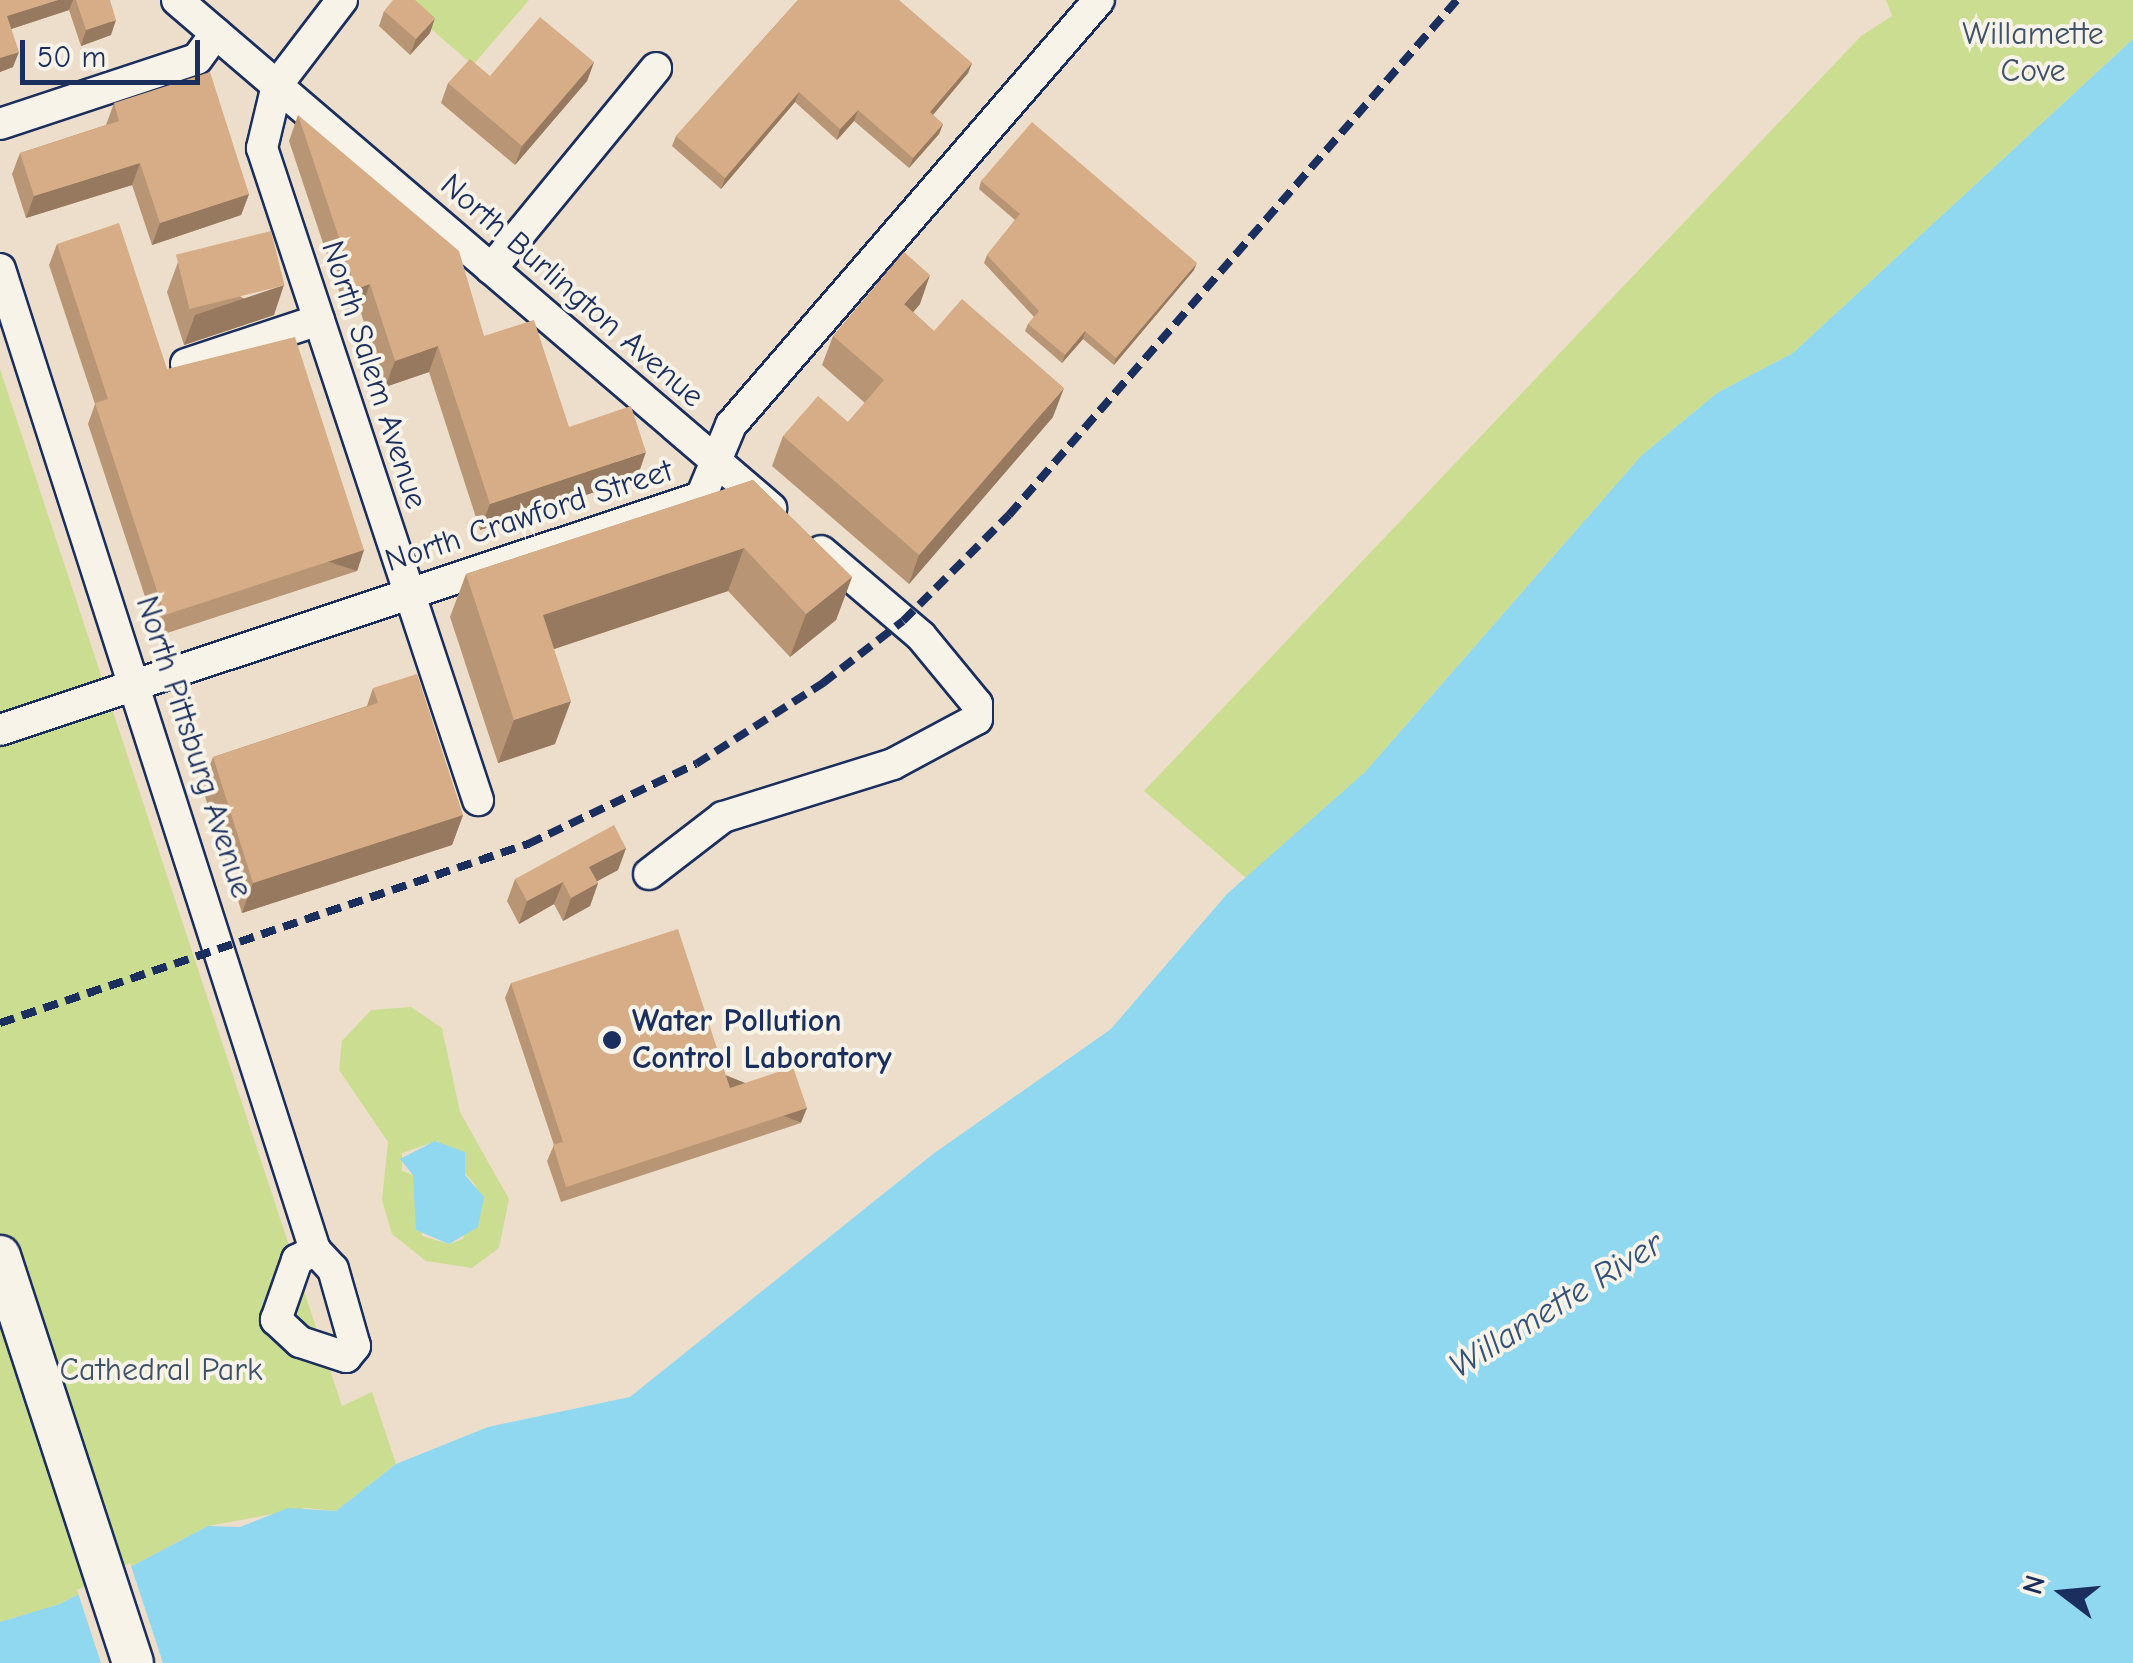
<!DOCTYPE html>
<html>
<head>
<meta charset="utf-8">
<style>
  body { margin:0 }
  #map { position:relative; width:2133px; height:1663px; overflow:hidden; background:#eddecb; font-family:"Comic Neue",sans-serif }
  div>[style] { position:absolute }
  .green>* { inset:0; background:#cbdd91 }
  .water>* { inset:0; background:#8fd8f0 }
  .pier>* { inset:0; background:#eddecb }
  .roads { filter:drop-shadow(2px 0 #1b2f5e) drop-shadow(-2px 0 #1b2f5e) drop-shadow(0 2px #1b2f5e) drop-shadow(0 -2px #1b2f5e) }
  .minor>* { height:30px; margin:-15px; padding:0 15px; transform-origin:15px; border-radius:15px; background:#f7f3e8 }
  .major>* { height:40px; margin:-20px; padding:0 20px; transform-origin:20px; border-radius:20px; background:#f7f3e8 }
  .rail>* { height:8px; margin-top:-4px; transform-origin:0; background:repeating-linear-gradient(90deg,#1b2f5e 0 15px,transparent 0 23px) }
  .wall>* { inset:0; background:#b89574 }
  .shaded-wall>* { inset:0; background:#96795e; transform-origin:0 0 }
  .building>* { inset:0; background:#d6ad87; transform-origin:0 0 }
  .dots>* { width:28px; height:28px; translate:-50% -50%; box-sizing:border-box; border:5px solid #f7f3e8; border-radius:50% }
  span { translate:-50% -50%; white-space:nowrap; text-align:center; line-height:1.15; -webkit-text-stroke:8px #f7f3e8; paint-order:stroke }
  .park-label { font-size:32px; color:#3e5268 }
  .street-label { font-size:32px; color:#1b2f5e }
  .poi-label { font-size:32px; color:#1b2f5e; font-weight:700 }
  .left { translate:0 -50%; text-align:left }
  .water-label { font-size:35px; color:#32517b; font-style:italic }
  .north { position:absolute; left:2013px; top:1543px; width:100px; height:100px; -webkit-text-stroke:8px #f7f3e8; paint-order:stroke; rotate:286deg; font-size:28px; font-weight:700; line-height:40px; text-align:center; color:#1b2f5e }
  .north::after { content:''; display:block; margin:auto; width:35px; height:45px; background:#1b2f5e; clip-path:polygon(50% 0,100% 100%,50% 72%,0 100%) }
  .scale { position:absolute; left:20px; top:40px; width:180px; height:45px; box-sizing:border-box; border:5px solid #1b2f5e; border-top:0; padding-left:12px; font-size:30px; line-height:35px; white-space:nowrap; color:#1b2f5e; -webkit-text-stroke:8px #f7f3e8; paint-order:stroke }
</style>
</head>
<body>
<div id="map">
  <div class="green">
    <i style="clip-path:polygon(397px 0,529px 0,473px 65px)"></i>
    <i style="clip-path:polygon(1886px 0,2133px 0,2133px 39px,1793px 353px,1717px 393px,1641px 456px,1365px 772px,1246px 878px,1144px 791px,1861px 36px,1892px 16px)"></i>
    <i style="clip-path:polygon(0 369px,342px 1406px,372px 1392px,396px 1464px,336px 1511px,306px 1508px,208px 1526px,60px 1604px,0 1622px)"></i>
    <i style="clip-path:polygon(evenodd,411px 1007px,442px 1028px,460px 1112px,509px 1199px,499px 1248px,472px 1268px,426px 1261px,392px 1234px,382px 1200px,388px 1142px,339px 1070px,342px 1041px,371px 1010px,411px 1007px,437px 1141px,476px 1186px,463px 1239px,449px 1244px,422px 1236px,413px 1175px,402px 1171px,402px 1153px,437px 1141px)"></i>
  </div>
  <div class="water">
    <i style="clip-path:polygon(2133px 39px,2133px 1663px,0 1663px,0 1622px,60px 1604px,208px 1526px,240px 1527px,288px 1508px,336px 1511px,396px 1464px,488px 1427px,630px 1397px,933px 1154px,1111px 1029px,1227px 894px,1365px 772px,1641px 456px,1717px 393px,1793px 353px)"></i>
    <i style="clip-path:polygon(435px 1141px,465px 1152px,465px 1175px,484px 1197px,478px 1227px,449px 1244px,416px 1230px,413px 1175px,400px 1159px)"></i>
  </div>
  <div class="pier">
    <i style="clip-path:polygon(130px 1563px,163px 1663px,101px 1663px,77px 1590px)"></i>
  </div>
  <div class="roads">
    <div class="minor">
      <i style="left:177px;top:0;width:782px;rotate:40.54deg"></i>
      <i style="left:342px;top:0;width:107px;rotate:127.4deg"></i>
      <i style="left:277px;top:85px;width:65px;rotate:103.4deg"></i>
      <i style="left:262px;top:148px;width:687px;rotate:71.67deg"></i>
      <i style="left:0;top:124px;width:207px;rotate:-18.3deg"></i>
      <i style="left:197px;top:59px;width:32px;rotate:-54deg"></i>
      <i style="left:0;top:269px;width:1030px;rotate:72.2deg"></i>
      <i style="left:315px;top:1250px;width:26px;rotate:47deg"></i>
      <i style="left:333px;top:1269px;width:80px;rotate:74.1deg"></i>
      <i style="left:355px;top:1346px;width:14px;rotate:129deg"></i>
      <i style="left:346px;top:1357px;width:48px;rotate:-161.9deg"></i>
      <i style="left:300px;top:1342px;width:33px;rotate:-137deg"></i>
      <i style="left:276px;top:1320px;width:64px;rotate:-70.7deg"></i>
      <i style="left:297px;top:1260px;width:21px;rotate:-29deg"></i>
      <i style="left:491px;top:269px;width:260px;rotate:-50.6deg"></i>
      <i style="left:186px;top:364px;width:140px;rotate:-18.3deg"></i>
      <i style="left:0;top:730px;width:739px;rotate:-18.39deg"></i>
      <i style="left:701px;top:497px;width:78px;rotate:-67.4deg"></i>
      <i style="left:731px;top:425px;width:562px;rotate:-49.11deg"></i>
      <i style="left:649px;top:874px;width:93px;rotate:-37.6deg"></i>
      <i style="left:723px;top:817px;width:178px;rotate:-17.3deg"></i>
      <i style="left:893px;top:764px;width:95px;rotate:-28.2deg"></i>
      <i style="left:977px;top:719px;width:15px;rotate:-90deg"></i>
      <i style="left:977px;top:704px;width:88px;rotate:-129.5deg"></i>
      <i style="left:921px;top:636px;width:131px;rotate:-139.6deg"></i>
    </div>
    <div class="major">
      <i style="left:0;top:1256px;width:428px;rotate:71.9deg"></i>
    </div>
  </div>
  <div class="rail">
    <i style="left:0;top:1023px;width:558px;rotate:-18.73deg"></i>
    <i style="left:528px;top:844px;width:186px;rotate:-25.5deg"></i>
    <i style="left:696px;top:764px;width:151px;rotate:-32.5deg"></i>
    <i style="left:823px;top:683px;width:101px;rotate:-37.8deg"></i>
    <i style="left:903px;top:621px;width:150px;rotate:-45deg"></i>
    <i style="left:1009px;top:515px;width:683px;rotate:-48.98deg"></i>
  </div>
  <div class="wall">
    <i style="clip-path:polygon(0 0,110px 0,111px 35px,81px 46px,69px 10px,11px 29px,13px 67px,0 72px)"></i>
    <i style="clip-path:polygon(798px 0,972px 63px,968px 73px,933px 115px,943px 124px,939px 134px,909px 168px,854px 121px,837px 140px,795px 102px,721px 189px,672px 146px,676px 136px)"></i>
    <i style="clip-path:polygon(384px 11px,430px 33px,410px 55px,379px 26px)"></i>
    <i style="clip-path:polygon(594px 62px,587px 81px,515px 165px,441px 103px,448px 83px)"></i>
    <i style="clip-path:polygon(114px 103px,249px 194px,241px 215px,152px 245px,132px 185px,26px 218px,12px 174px,20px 153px,106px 125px)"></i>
    <i style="clip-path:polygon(298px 115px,484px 336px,569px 427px,637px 478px,480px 530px,429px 372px,385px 387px,360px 310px,347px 315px,289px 141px)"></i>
    <i style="clip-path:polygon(981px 181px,1194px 270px,1114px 365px,1083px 339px,1062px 363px,1025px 331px,1028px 324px,1034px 317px,984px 263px,987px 255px,1015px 220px,979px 189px)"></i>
    <i style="clip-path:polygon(57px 244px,167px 369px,357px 571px,158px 636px,88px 424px,95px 404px,49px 265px)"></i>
    <i style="clip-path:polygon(178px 262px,274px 315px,184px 345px,167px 292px)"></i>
    <i style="clip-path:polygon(920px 304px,913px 312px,934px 331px,1053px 417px,909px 584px,772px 466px,783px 436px,848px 422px,865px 403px,822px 365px,833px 336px)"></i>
    <i style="clip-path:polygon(753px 480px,852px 577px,836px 620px,790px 657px,728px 591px,554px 649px,555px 744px,498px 763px,450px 617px,466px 574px)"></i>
    <i style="clip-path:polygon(373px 688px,463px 815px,452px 845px,242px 913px,202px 787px,213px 757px,367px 706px)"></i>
    <i style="clip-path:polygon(626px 848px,618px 870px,597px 881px,598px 883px,590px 906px,563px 921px,554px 904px,519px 924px,507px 901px,515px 879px)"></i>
    <i style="clip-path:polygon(511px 983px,730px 1088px,801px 1123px,561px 1202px,547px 1161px,554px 1145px,505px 998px)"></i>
  </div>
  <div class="shaded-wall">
    <i style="clip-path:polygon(58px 0,73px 0,69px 10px,2px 32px,7px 16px)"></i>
    <i style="clip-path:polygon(435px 18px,430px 33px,410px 55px,416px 39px)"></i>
    <i style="clip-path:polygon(116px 20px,111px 35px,81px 46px,86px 30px)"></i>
    <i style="clip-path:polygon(19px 52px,13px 67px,0 72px,0 58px)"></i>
    <i style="clip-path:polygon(594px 62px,587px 81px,515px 165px,522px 146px)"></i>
    <i style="clip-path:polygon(972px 63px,968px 73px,926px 123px,930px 112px)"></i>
    <i style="clip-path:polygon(799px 92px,795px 102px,721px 189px,725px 178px)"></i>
    <i style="clip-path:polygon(858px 110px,854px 121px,837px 140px,840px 129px)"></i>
    <i style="clip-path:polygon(943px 124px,939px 134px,909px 168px,913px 158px)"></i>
    <i style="clip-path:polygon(140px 163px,132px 185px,26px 218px,34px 196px)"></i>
    <i style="clip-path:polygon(249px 194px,241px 215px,152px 245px,160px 223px)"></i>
    <i style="clip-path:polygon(1197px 263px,1194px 270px,1114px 365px,1116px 358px)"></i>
    <i style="clip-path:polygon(930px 275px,920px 304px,894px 334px,904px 304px)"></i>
    <i style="clip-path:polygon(370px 284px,360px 310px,347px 315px,356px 289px)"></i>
    <i style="clip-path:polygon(284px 285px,274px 315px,184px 345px,195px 315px)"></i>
    <i style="clip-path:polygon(1085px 331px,1083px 339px,1062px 363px,1065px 355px)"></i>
    <i style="clip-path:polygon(438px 346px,429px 372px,385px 387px,395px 361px)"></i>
    <i style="clip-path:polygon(1064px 388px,1053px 417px,909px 584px,919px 555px)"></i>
    <i style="clip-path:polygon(646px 452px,637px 478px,480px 530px,490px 504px)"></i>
    <i style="clip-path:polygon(744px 548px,728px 591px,527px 658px,543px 615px)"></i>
    <i style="left:364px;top:550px;width:22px;height:209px;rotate:108deg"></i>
    <i style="clip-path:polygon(852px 577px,836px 620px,790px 657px,806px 614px)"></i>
    <i style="clip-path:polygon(571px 701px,555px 744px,498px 763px,514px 720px)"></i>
    <i style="clip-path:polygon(463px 815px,452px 845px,242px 913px,253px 883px)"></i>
    <i style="clip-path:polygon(626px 848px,618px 870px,581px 890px,589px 867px)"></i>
    <i style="clip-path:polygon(563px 882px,554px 904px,519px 924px,527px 901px)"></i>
    <i style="clip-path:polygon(598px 883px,590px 906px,563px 921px,571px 898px)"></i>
    <i style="left:807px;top:1108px;width:16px;height:254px;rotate:112deg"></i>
  </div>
  <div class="building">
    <i style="clip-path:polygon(0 0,58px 0,7px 16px,19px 52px,0 58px)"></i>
    <i style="clip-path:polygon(76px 0,110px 0,116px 20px,86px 30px)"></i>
    <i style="clip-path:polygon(393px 0,415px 0,435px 18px,416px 39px,384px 11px)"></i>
    <i style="clip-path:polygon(798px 0,899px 0,972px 63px,930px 112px,943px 124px,913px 158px,858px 110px,840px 129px,799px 92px,725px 178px,676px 136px)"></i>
    <i style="clip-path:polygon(540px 17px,594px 62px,522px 146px,448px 83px,470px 59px,490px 76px)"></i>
    <i style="clip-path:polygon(210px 72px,249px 194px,160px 223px,140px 163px,34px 196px,20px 153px,119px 121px,114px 103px)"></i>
    <i style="clip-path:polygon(298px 115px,459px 251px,484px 336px,534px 320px,569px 427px,631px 406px,646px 452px,490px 504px,438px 346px,395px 361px,370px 284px,356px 289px)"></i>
    <i style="clip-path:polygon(1032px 122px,1197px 263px,1116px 358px,1085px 331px,1065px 355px,1028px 324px,1039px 311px,987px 255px,1020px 214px,981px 181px)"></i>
    <i style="clip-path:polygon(119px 223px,167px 369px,295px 337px,364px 550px,165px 615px,95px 403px,108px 399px,57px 244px)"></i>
    <i style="left:271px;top:231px;width:56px;height:98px;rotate:76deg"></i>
    <i style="clip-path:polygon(904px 252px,930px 275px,904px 304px,934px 331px,962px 299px,1064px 388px,919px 555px,783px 436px,818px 396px,848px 422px,884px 380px,833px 336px)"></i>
    <i style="clip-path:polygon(753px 480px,852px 577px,806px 614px,744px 548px,543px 615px,571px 701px,514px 720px,466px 574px)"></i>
    <i style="clip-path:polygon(417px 674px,463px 815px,253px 883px,213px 757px,378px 703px,373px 688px)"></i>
    <i style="clip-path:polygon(614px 825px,626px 848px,589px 867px,598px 883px,571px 898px,563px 882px,527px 901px,515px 879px)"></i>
    <i style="clip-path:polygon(678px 929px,730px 1088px,793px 1067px,807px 1108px,566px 1187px,553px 1145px,563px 1142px,511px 983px)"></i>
  </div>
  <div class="dots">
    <i style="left:612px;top:1040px;background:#1b2f5e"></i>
  </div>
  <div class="park-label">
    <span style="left:2033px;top:53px">Willamette<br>Cove</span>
    <span style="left:161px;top:1370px">Cathedral Park</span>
  </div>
  <div class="street-label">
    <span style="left:572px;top:291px;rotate:41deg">North Burlington Avenue</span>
    <span style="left:374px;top:375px;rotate:72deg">North Salem Avenue</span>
    <span style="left:529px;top:516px;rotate:-18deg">North Crawford Street</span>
    <span style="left:194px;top:747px;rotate:72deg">North Pittsburg Avenue</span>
  </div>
  <div class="poi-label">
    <span class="left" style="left:632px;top:1040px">Water Pollution<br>Control Laboratory</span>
  </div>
  <div class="water-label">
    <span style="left:1556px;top:1305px;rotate:-32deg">Willamette River</span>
  </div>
  <div class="north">N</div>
  <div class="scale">50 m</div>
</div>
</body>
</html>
